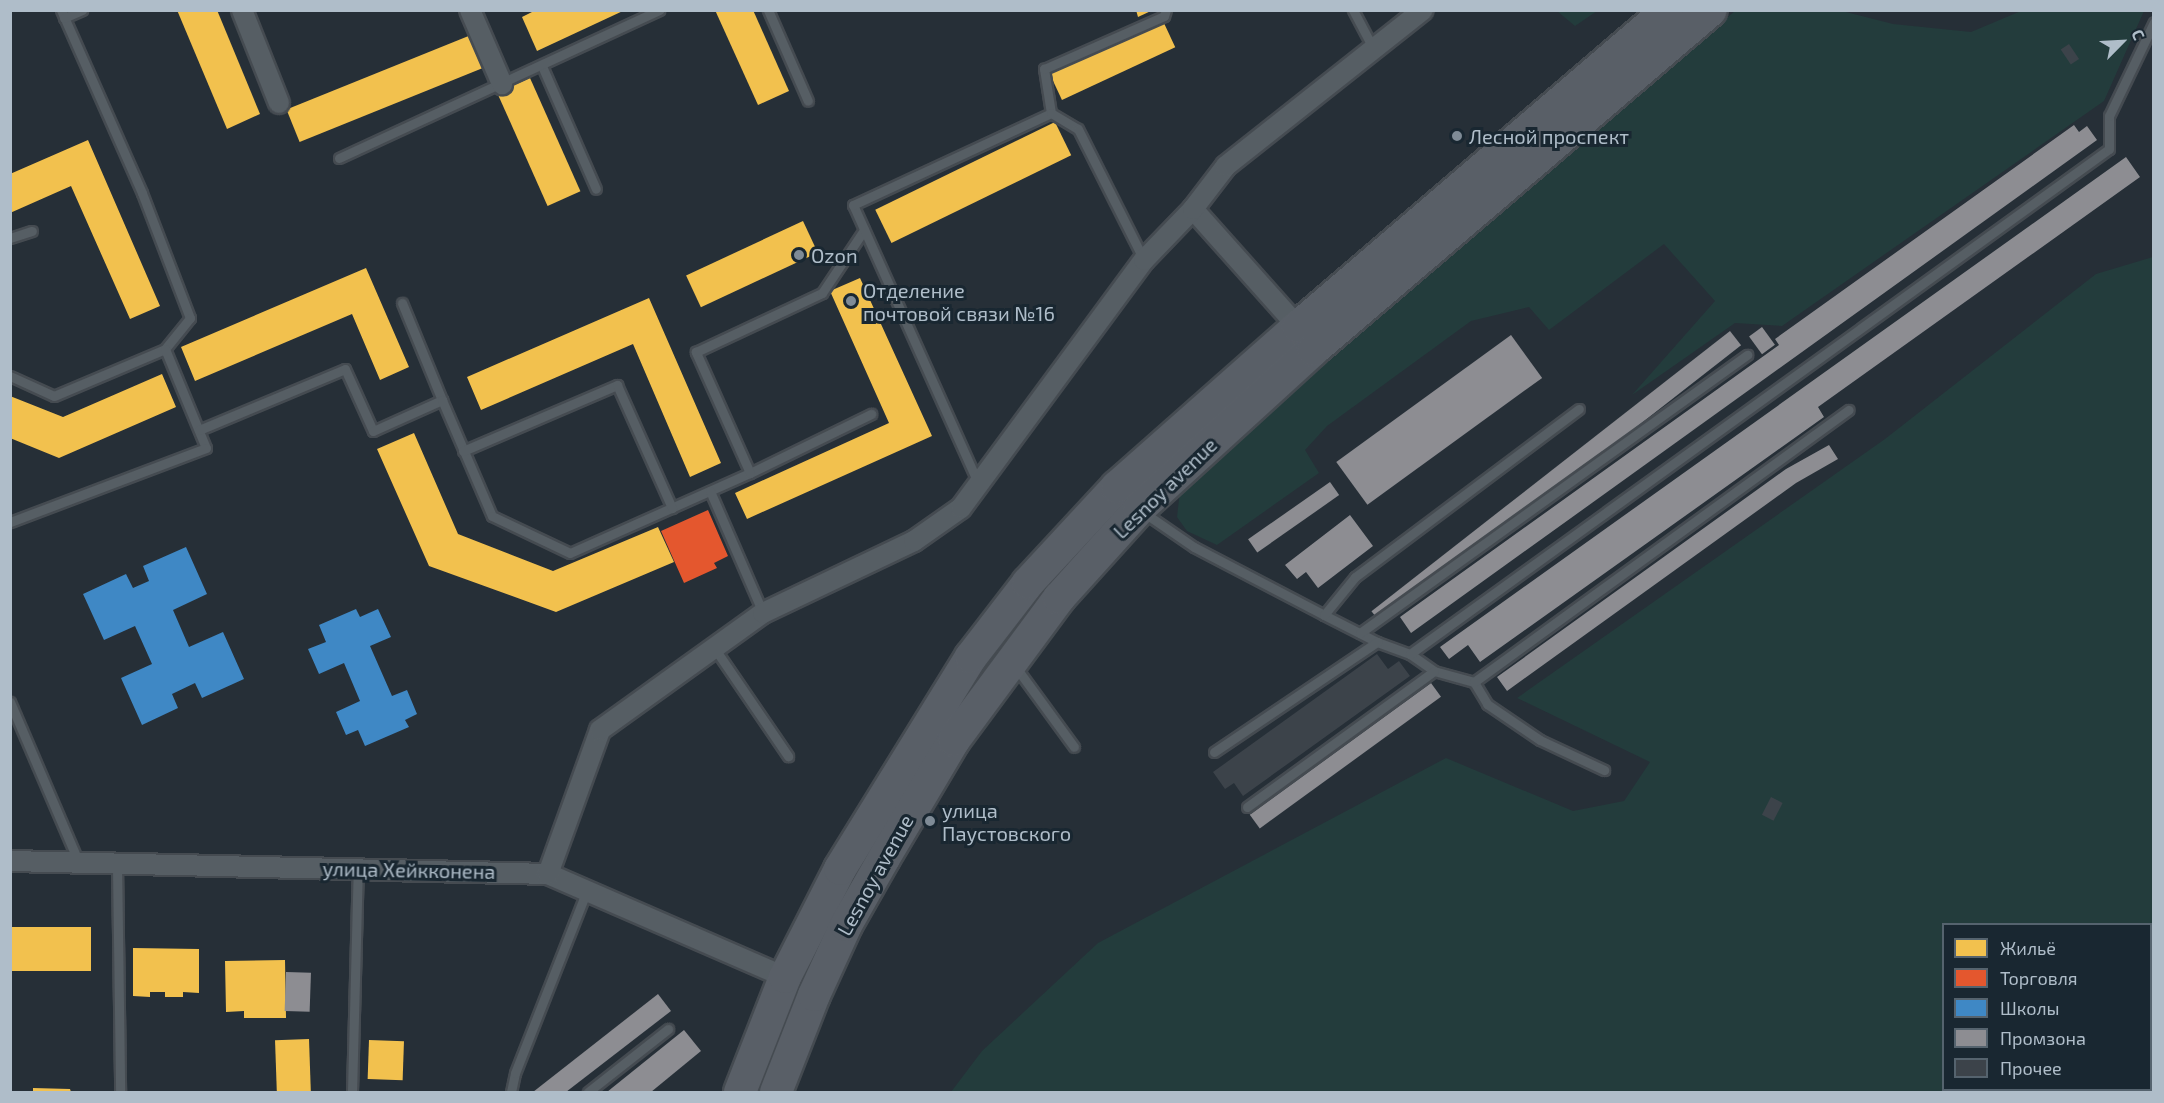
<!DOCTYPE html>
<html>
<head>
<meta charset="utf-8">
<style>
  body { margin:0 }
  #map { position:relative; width:2164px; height:1103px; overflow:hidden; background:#262f37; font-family:"Exo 2",sans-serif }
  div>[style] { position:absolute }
  .green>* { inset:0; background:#233c3c }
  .homes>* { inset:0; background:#f2c14e; transform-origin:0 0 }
  .shops>* { inset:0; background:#e4572e }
  .schools>* { inset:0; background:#3f88c5 }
  .industry>* { inset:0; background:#8d8d92; transform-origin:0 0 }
  .building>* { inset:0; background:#3c434a; transform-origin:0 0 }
  .roads { filter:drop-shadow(2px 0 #454b51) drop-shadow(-2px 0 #454b51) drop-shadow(0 2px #454b51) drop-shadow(0 -2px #454b51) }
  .service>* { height:9px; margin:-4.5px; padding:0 4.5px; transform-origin:4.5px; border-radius:4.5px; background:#565e64 }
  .minor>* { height:20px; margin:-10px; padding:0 10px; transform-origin:10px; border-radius:10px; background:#565e64 }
  .primary>* { height:32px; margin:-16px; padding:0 16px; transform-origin:16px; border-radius:16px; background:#595f67 }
  .dots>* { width:16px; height:16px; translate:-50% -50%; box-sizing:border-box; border:3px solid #192731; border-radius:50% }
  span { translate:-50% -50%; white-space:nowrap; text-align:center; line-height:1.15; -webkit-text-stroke:6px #192731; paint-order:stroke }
  .poi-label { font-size:20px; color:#afbdc9 }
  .left { translate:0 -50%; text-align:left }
  .street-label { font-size:20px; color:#afbdc9 }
  .frame { position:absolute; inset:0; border:12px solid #afbdc9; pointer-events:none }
  .legend { position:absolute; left:1942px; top:923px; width:210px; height:168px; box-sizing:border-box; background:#192731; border:2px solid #55636e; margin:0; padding:8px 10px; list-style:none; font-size:18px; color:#afbdc9 }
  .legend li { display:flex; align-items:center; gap:12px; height:30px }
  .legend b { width:30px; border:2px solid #55636e }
  .north { position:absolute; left:2092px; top:12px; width:60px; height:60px; -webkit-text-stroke:4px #192731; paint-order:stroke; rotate:66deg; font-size:16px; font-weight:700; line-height:24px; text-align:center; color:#afbdc9 }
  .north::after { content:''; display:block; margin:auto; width:21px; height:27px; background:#afbdc9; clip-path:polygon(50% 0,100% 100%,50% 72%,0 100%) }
</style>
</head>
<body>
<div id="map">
  <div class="green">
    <i style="clip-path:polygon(1557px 11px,1597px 11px,1575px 26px)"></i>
    <i style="clip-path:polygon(1735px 11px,1842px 11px,1893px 24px,1971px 32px,2021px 11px,2144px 11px,2104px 101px,1782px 326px,1735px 323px,1632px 395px,1715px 301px,1664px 244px,1549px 330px,1529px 307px,1471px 321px,1327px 426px,1305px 450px,1319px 473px,1217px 545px,1187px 531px,1177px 517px,1181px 483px,1541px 171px)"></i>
    <i style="clip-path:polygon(evenodd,2153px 257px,2153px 1092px,951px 1092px,982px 1051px,1098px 943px,1446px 758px,1573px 811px,1624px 801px,1650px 762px,1517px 698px,1885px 439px,2096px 274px,2153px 257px,1944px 924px,2150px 924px,2150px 1090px,1944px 1090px,1944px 924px)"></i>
  </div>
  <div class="homes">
    <i style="clip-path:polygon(177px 10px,217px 10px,260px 114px,227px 129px)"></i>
    <i style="clip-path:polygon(536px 10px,625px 10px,537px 51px,522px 17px)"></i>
    <i style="clip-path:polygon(715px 10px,753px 10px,789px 91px,758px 105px)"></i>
    <i style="clip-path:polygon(1136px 10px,1153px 10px,1138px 17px)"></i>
    <i style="left:1163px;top:21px;width:29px;height:125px;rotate:65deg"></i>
    <i style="left:471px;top:35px;width:35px;height:199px;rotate:68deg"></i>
    <i style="left:530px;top:78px;width:124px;height:36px;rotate:66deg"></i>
    <i style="left:1055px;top:122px;width:37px;height:200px;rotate:64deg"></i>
    <i style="clip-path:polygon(88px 140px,160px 306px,130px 319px,71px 186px,10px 213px,10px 174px)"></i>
    <i style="left:803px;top:221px;width:35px;height:129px;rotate:65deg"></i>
    <i style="clip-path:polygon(366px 268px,409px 367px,380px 380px,352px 314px,195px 381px,181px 347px)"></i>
    <i style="clip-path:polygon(860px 278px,932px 436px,747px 519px,735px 493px,889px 423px,830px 291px)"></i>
    <i style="clip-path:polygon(649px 298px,721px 463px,690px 477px,633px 344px,481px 410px,467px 377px)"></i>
    <i style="clip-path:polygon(162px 374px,176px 407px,59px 458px,10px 438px,10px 396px,63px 417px)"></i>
    <i style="clip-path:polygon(414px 433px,458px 534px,553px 571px,658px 527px,674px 562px,556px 612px,429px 566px,377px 449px)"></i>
    <i style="left:10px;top:927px;width:81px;height:44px"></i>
    <i style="clip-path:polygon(133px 948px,199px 949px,199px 993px,183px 992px,183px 997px,165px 997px,165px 992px,150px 992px,150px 997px,133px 996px)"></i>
    <i style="clip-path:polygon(285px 960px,286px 1018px,244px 1018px,244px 1011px,226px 1012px,225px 961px)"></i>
    <i style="left:309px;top:1039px;width:53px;height:34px;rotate:88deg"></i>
    <i style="left:369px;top:1040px;width:35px;height:39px;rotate:2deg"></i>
    <i style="clip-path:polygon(33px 1088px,70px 1089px,71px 1092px,33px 1092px)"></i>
  </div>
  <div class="shops">
    <i style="clip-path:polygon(708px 510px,728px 556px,714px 563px,717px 568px,684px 583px,661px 531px)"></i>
  </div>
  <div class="schools">
    <i style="clip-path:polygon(186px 547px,207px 594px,173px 610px,189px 647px,223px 632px,244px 679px,202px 698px,195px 683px,172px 694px,178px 708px,142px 725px,121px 678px,152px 664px,135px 626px,104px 640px,83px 594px,126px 574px,133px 588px,149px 581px,143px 566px)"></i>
    <i style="clip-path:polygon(356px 609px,360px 617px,378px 609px,391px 637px,370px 646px,392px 696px,407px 690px,417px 714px,405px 720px,409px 727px,365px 746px,358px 730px,346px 735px,336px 712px,360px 701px,344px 663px,319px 674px,308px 649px,326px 642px,319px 625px)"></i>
  </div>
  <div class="industry">
    <i style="clip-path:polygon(2074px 125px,2079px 132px,2087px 126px,2097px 140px,1411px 633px,1400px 617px,1779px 345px,1775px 339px)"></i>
    <i style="clip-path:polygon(2126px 157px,2140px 177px,1818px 407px,1824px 417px,1480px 662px,1468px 645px,1449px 659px,1440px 647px)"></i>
    <i style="left:1762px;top:327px;width:22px;height:16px;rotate:54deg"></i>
    <i style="left:1730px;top:331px;width:18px;height:455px;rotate:52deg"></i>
    <i style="left:1511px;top:335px;width:53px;height:216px;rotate:54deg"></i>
    <i style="clip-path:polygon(1829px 445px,1838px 459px,1796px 483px,1507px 691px,1497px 677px,1786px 469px)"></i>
    <i style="left:1330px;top:482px;width:16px;height:100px;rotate:55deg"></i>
    <i style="clip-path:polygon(1350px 515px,1373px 546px,1318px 588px,1306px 572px,1297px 579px,1285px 565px)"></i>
    <i style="left:1431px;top:683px;width:17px;height:224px;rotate:54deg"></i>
    <i style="left:286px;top:972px;width:25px;height:39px;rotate:2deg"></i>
    <i style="clip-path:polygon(658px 994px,671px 1011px,566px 1092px,533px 1092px)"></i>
    <i style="clip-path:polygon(684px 1030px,701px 1051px,651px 1092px,607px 1092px)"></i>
  </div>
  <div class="building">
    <i style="left:2069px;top:44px;width:18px;height:10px;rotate:56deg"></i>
    <i style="clip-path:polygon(1377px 654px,1388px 669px,1399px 661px,1410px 676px,1243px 796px,1234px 783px,1225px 789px,1213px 772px)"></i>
    <i style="left:1771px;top:797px;width:13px;height:20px;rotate:27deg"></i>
  </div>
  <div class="roads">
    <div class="service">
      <i style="left:61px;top:10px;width:200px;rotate:66.1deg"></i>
      <i style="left:142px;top:193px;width:134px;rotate:69deg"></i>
      <i style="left:190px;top:318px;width:40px;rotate:129deg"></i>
      <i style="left:768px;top:10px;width:99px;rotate:66.3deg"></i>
      <i style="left:1353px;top:10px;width:43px;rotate:62.2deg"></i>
      <i style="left:64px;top:18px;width:20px;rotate:-24deg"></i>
      <i style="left:542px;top:66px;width:134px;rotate:66.3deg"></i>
      <i style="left:1051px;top:113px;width:45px;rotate:-99deg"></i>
      <i style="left:1044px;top:69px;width:131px;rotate:-23.8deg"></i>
      <i style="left:1164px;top:16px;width:6px;rotate:-72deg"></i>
      <i style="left:339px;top:158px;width:353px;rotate:-24.8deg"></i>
      <i style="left:10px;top:238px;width:23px;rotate:-18deg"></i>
      <i style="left:402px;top:303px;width:105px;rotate:67.6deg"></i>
      <i style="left:10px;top:376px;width:48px;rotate:24.4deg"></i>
      <i style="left:54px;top:396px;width:121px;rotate:-22.9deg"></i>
      <i style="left:165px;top:349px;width:107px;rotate:67.5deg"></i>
      <i style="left:206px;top:448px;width:210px;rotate:159.3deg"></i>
      <i style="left:199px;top:430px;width:158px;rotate:-22.7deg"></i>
      <i style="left:345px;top:369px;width:68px;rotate:65.7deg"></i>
      <i style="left:373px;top:431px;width:76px;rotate:-24.2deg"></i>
      <i style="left:442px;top:400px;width:126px;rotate:66.7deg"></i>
      <i style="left:492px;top:516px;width:86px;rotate:25.4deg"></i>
      <i style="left:570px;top:553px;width:197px;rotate:-24deg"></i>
      <i style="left:750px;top:473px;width:135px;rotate:-26deg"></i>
      <i style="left:463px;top:451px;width:168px;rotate:-23.2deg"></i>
      <i style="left:617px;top:385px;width:135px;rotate:65.9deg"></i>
      <i style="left:750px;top:473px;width:133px;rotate:-114.1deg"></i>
      <i style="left:696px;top:352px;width:139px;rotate:-25.1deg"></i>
      <i style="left:822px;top:293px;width:76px;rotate:-56.3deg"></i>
      <i style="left:979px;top:485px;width:307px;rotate:-114.2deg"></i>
      <i style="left:853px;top:205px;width:218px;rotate:-24.9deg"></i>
      <i style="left:1051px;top:113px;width:31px;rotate:31deg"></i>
      <i style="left:1078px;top:129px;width:147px;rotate:63.3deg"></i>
      <i style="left:710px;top:491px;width:133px;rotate:66.5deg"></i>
      <i style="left:1143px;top:512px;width:62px;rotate:34.5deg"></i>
      <i style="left:1194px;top:547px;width:147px;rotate:27.6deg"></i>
      <i style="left:1324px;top:615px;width:59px;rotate:27deg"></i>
      <i style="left:1377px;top:642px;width:35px;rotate:20deg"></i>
      <i style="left:1410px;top:654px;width:29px;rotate:35deg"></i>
      <i style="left:1434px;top:671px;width:41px;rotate:15.4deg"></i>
      <i style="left:1474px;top:682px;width:26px;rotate:59deg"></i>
      <i style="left:1487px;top:704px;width:64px;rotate:34.2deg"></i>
      <i style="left:1540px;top:740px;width:71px;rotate:25.1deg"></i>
      <i style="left:1324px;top:615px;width:49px;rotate:-50.8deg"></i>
      <i style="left:1355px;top:577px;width:280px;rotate:-36.9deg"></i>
      <i style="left:1360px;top:633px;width:477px;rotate:-35.7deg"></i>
      <i style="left:715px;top:649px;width:130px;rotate:55.7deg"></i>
      <i style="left:1410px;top:654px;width:862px;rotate:-35.85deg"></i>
      <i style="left:2109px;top:149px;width:33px;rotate:-90deg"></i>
      <i style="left:2109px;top:116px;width:104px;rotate:-64.4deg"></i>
      <i style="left:1015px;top:666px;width:100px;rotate:53.9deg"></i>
      <i style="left:1474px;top:682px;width:463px;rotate:-36deg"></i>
      <i style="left:10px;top:702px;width:175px;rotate:66.8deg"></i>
      <i style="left:1214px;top:752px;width:197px;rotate:-34deg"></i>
      <i style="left:1247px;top:807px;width:231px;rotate:-36deg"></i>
      <i style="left:117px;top:864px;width:228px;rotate:89.2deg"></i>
      <i style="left:352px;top:1092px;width:223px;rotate:-88.5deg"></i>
      <i style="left:511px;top:1092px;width:19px;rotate:-78deg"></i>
      <i style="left:515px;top:1073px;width:197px;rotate:-68.5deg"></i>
      <i style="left:588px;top:1092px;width:102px;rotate:-38.2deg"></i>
    </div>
    <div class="minor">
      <i style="left:242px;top:10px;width:100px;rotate:68.3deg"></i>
      <i style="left:470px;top:10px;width:81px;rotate:66.6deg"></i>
      <i style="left:1193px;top:209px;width:158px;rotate:48.3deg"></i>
      <i style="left:10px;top:861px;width:538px;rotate:1.38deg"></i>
      <i style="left:548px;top:874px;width:258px;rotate:23.5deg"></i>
      <i style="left:548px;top:874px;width:153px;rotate:-70.1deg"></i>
      <i style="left:600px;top:730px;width:201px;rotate:-35.7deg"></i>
      <i style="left:763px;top:613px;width:167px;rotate:-25.5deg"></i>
      <i style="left:914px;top:541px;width:57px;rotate:-35.1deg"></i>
      <i style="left:961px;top:508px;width:308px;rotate:-53.6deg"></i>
      <i style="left:1144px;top:260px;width:71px;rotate:-46.1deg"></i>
      <i style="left:1193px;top:209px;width:54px;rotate:-52.5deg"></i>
      <i style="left:1226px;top:166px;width:251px;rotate:-38.4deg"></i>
    </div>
    <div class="primary">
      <i style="left:740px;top:1092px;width:123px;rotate:-68.6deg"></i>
      <i style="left:785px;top:977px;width:121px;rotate:-63deg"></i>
      <i style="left:840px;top:869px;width:249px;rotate:-58.3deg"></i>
      <i style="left:971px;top:657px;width:93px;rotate:-52.4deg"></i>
      <i style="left:1028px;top:583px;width:131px;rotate:-47.2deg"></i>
      <i style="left:1117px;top:487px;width:242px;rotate:-41.5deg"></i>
      <i style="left:1298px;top:327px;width:487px;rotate:-40.6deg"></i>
      <i style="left:776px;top:1092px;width:104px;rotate:-68.6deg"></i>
      <i style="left:814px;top:995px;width:77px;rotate:-65.4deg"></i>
      <i style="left:846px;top:925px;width:77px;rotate:-60.4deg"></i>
      <i style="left:884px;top:858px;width:137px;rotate:-59.3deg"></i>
      <i style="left:954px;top:740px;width:177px;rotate:-53.5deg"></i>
      <i style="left:1059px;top:598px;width:120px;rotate:-48deg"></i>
      <i style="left:1139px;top:509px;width:236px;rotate:-42.4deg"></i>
      <i style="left:1313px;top:350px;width:523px;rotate:-40.51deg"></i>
    </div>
  </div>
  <div class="dots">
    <i style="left:1457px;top:136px;background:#7f8b96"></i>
    <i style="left:799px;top:255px;background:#7f8b96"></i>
    <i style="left:851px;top:301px;background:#7f8b96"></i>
    <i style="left:930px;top:821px;background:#7f8b96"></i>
  </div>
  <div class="poi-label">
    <span class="left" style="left:1469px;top:136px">Лесной проспект</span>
    <span class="left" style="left:811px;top:255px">Ozon</span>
    <span class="left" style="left:863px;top:302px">Отделение<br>почтовой связи №16</span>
    <span class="left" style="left:942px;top:822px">улица<br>Паустовского</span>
  </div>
  <div class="street-label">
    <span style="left:1165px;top:488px;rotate:-44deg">Lesnoy avenue</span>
    <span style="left:409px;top:870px;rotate:1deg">улица Хейкконена</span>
    <span style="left:875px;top:875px;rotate:-61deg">Lesnoy avenue</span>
  </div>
  <div class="frame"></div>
  <ul class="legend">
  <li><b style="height:16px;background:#f2c14e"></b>Жильё</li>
  <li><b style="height:16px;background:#e4572e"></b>Торговля</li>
  <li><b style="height:16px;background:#3f88c5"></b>Школы</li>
  <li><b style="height:16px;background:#8d8d92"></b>Промзона</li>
  <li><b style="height:16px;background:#3c434a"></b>Прочее</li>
  </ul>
  <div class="north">С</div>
</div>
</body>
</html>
